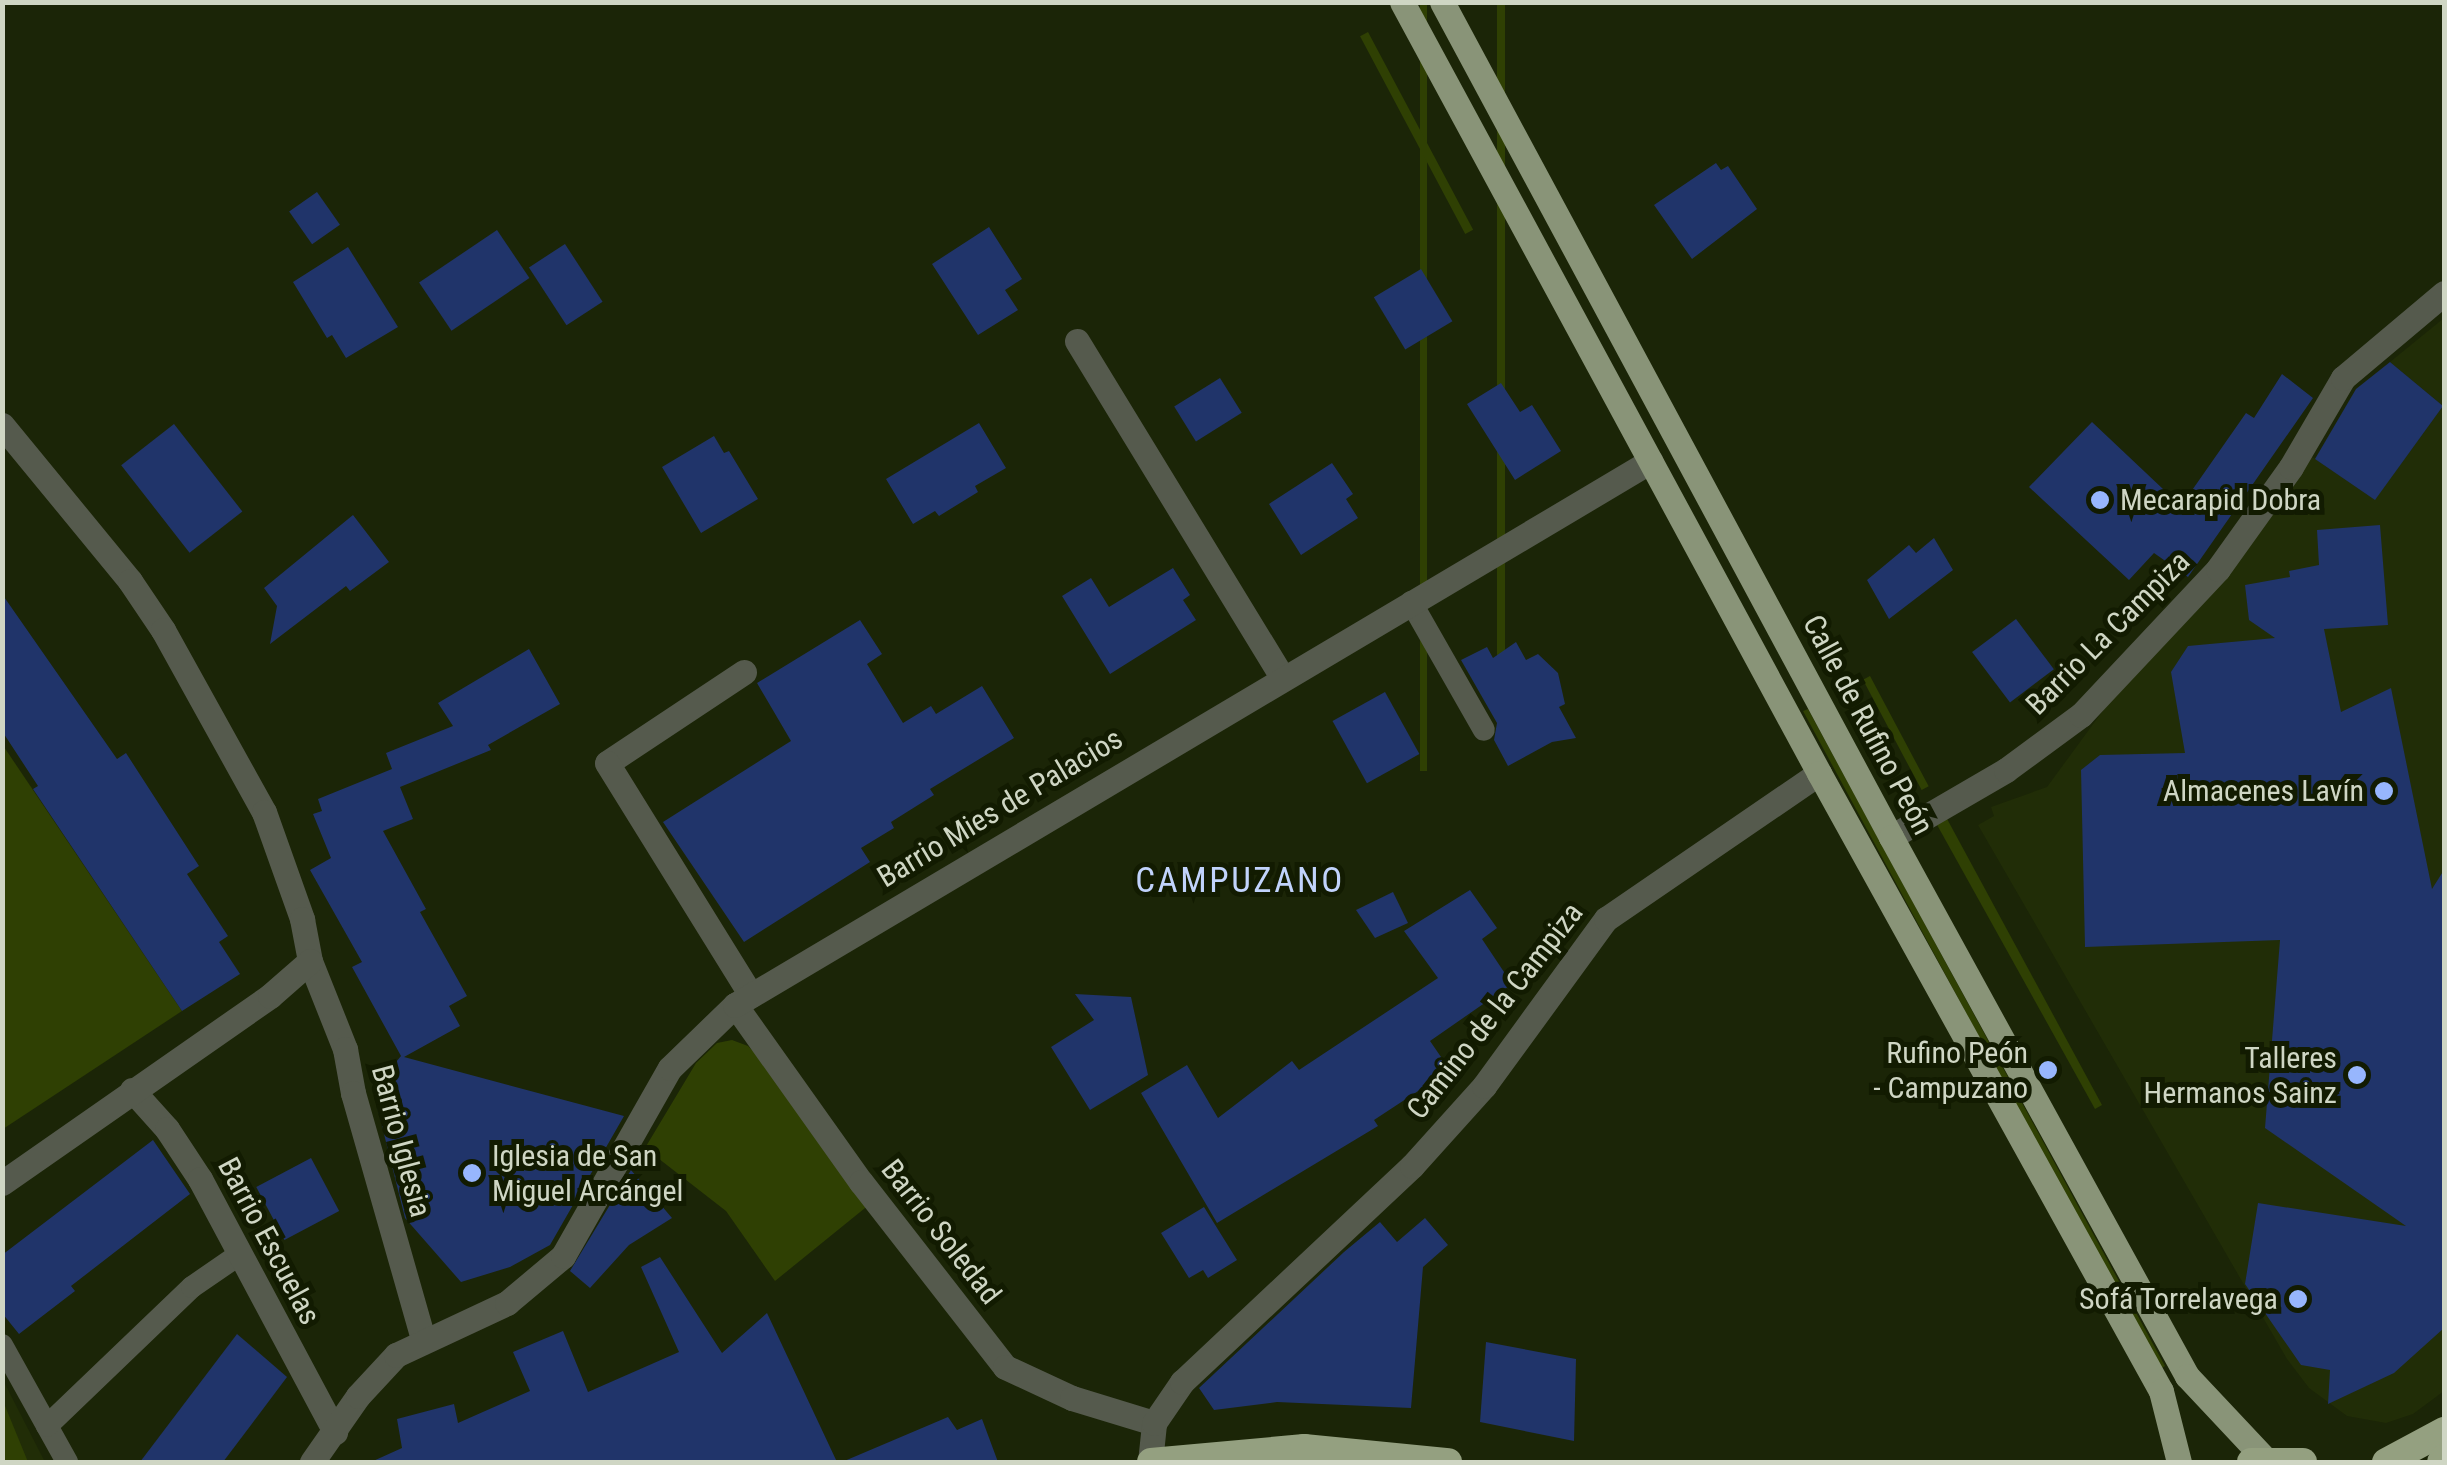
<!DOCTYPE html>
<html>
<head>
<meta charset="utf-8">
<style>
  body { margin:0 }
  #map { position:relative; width:2447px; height:1465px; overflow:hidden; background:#1b2507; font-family:"Roboto Condensed",sans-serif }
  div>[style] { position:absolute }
  .built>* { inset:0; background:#212d07 }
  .green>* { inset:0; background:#2f4003; transform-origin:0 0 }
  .building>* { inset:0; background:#20346a; transform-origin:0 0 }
  .service>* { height:22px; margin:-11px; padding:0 11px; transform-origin:11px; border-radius:11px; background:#555a4d }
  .minor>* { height:25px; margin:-12.5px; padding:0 12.5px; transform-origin:12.5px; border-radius:12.5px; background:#555a4d }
  .primary>* { height:25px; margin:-12.5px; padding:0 12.5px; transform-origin:12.5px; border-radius:12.5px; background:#899478 }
  .trunk>* { height:28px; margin:-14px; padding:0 14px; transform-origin:14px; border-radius:14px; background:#94a080 }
  .dots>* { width:28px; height:28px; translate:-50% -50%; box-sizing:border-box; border:5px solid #121b01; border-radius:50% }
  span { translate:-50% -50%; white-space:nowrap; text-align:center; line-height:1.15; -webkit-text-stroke:10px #121b01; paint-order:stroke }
  .poi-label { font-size:30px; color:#cfd6c4 }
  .left { translate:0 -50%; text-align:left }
  .right { translate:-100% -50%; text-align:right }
  .street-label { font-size:30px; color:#cfd6c4 }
  .quarter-label { font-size:35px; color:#c1d3fc; letter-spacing:2.5px }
  .frame { position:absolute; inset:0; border:5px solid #cfd6c4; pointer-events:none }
</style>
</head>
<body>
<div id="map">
  <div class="built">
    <i style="clip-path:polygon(2444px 318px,2444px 1391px,2413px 1414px,2386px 1423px,2347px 1416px,2309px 1388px,2287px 1359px,1978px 825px,1994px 816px,1991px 807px,2047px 787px,2121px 686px,2311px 456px,2374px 499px,2377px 497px,2443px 406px,2390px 362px)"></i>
    <i style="clip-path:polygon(3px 1380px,45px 1462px,3px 1462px)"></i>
  </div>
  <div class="green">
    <i style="left:1420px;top:3px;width:7px;height:768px"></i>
    <i style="left:1497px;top:3px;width:8px;height:731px"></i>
    <i style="left:1368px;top:32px;width:224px;height:9px;rotate:62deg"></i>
    <i style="left:1870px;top:676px;width:125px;height:8px;rotate:62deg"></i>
    <i style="clip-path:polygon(1808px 709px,2165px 1366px,2159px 1370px,1803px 711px)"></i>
    <i style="clip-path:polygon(2px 744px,182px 1011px,3px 1129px,2px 1129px)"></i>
    <i style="clip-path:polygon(1946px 817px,2102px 1105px,2095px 1109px,1936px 823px)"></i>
    <i style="clip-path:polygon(732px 1040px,748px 1046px,763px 1061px,870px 1204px,775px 1281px,726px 1211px,645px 1148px,696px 1063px,717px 1043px)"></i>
    <i style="clip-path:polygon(3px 1401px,28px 1462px,3px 1462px)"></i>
  </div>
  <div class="building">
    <i style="clip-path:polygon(1716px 163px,1721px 170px,1728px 166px,1757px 209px,1692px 259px,1654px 205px)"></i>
    <i style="left:317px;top:192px;width:40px;height:34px;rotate:55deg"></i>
    <i style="clip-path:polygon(989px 227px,1022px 279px,1005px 290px,1018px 310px,978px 335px,932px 264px)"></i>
    <i style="left:497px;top:230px;width:58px;height:94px;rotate:56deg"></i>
    <i style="left:565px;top:244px;width:69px;height:43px;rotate:57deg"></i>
    <i style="clip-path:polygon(348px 247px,398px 327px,346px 358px,332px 335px,327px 338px,293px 282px)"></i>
    <i style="left:1421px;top:269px;width:61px;height:55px;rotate:59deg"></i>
    <i style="clip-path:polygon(2390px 362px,2443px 406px,2375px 500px,2315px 459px,2356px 389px)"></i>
    <i style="clip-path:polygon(2282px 374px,2313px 398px,2188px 577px,2154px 553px,2129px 580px,2029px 487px,2092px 422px,2181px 506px,2246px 413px,2254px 418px)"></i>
    <i style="left:1220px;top:378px;width:41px;height:54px;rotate:58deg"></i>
    <i style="clip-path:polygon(1501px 383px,1520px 412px,1532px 405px,1561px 451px,1515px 480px,1467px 404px)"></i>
    <i style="clip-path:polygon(979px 423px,1006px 468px,975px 486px,978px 492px,939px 516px,935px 511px,913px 524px,886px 479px)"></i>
    <i style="left:174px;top:424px;width:111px;height:67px;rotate:52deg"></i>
    <i style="clip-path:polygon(714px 436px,724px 453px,729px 451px,758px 499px,701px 533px,662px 467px)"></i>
    <i style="clip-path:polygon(1332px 463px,1353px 494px,1346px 499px,1358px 518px,1301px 555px,1269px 504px)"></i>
    <i style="clip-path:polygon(353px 515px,389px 562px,350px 591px,346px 586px,270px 644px,277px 606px,264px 588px)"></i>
    <i style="clip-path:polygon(2380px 525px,2388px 625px,2324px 629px,2341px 712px,2391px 688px,2432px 889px,2444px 870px,2444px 1328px,2394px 1373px,2328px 1404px,2330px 1370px,2301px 1365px,2245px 1284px,2258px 1203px,2406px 1226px,2265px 1128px,2280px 940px,2085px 947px,2081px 770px,2100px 755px,2185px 753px,2171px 672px,2188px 646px,2275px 638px,2249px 620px,2245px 585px,2290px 577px,2289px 571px,2319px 565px,2317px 530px)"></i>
    <i style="clip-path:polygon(1934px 538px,1953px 570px,1889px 619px,1867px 580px,1909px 545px,1916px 553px)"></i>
    <i style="clip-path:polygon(1173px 568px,1190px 595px,1183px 600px,1196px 620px,1110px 674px,1062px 596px,1091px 578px,1109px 607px)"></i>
    <i style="clip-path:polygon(2px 594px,117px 759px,126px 753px,199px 866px,187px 874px,228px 936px,219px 942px,240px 974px,182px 1011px,33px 789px,38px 786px,2px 731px)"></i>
    <i style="left:2016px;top:619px;width:63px;height:55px;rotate:53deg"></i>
    <i style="clip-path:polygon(860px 620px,882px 654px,867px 664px,903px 723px,931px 706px,936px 714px,982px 686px,1014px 738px,930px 789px,934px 795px,891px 822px,894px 828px,861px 848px,870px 862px,744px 942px,663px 822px,791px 741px,757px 683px)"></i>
    <i style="clip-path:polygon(1516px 642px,1526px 660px,1538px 654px,1558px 673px,1565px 704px,1559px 707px,1576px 738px,1552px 742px,1508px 766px,1494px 740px,1497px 723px,1461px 660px,1487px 647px,1493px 658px)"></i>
    <i style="clip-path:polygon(529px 649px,560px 704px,488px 745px,491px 750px,400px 787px,413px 819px,383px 831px,426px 909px,420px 912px,467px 996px,449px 1006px,460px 1026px,404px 1057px,624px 1116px,550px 1245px,510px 1267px,461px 1282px,405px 1218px,375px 1098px,381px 1080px,401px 1056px,352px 967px,362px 962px,310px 870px,331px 858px,313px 814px,322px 811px,318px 799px,392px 769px,386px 753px,453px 726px,438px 703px)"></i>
    <i style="left:1385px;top:692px;width:71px;height:60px;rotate:61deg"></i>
    <i style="clip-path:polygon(1470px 890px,1497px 928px,1482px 939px,1512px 984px,1430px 1041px,1450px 1070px,1374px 1120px,1378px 1126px,1217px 1223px,1141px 1093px,1187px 1065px,1218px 1118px,1292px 1061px,1299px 1070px,1438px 978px,1404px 931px)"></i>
    <i style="clip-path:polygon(1393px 892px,1408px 923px,1375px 938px,1356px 910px)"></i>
    <i style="clip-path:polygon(1075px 994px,1131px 997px,1148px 1075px,1090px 1110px,1051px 1047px,1094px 1020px)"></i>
    <i style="clip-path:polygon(153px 1140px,190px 1194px,71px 1286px,75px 1291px,19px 1334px,2px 1313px,2px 1255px)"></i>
    <i style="left:311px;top:1158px;width:60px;height:62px;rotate:62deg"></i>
    <i style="clip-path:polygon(631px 1170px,672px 1218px,629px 1245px,590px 1288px,570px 1271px)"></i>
    <i style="clip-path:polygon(1204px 1207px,1237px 1260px,1208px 1278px,1203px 1270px,1189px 1278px,1161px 1233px)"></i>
    <i style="clip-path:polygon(1425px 1218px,1448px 1245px,1423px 1267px,1411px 1408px,1277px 1402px,1214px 1410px,1199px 1388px,1344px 1252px,1380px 1222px,1397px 1242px)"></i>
    <i style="clip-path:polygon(660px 1257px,722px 1353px,767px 1313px,837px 1462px,371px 1462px,402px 1448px,397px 1419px,454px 1404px,458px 1423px,530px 1391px,513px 1352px,563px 1331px,588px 1392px,679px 1352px,641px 1267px)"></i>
    <i style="clip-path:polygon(237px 1334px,287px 1377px,251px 1425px,223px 1462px,140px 1462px)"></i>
    <i style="clip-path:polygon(1486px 1342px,1576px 1359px,1574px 1441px,1480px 1422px)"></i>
    <i style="clip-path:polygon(948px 1417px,957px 1430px,982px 1419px,998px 1462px,842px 1462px)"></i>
  </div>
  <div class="service">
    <i style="left:1411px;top:602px;width:147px;rotate:60.3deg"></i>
    <i style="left:2px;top:1345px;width:134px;rotate:60.9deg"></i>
    <i style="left:47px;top:1426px;width:201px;rotate:-43.8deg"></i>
    <i style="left:192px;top:1287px;width:58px;rotate:-34.5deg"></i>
  </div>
  <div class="minor">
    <i style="left:1077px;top:341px;width:394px;rotate:58.6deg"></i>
    <i style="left:2px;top:425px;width:202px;rotate:50.6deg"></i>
    <i style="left:130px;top:581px;width:59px;rotate:56deg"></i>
    <i style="left:163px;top:630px;width:208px;rotate:61deg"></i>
    <i style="left:264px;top:812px;width:114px;rotate:70.4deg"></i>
    <i style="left:302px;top:919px;width:43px;rotate:79.2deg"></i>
    <i style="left:310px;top:961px;width:95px;rotate:68.3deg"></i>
    <i style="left:345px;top:1049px;width:45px;rotate:79.7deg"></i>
    <i style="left:353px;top:1093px;width:256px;rotate:74.1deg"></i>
    <i style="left:744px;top:672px;width:164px;rotate:146.4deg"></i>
    <i style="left:607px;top:763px;width:273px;rotate:58.2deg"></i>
    <i style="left:1891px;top:837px;width:133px;rotate:-30.2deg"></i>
    <i style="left:2006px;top:770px;width:93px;rotate:-36.3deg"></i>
    <i style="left:2081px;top:715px;width:200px;rotate:-46.8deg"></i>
    <i style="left:2218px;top:569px;width:125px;rotate:-54.4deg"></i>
    <i style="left:2291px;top:467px;width:103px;rotate:-59.7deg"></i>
    <i style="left:2343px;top:378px;width:132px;rotate:-40.1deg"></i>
    <i style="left:735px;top:1005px;width:217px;rotate:54.6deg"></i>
    <i style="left:861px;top:1182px;width:234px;rotate:52.1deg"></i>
    <i style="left:1005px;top:1367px;width:74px;rotate:24.8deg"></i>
    <i style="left:1072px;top:1398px;width:86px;rotate:17deg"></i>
    <i style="left:132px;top:1090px;width:52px;rotate:48.1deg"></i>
    <i style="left:167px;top:1129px;width:60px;rotate:56.6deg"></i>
    <i style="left:200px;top:1179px;width:287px;rotate:61.9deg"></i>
    <i style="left:2px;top:1183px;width:327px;rotate:-34.9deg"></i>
    <i style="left:270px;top:996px;width:53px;rotate:-41.2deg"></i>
    <i style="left:312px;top:1462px;width:80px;rotate:-55.1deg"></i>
    <i style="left:358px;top:1396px;width:56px;rotate:-47.2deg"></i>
    <i style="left:396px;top:1355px;width:123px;rotate:-25.1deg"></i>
    <i style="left:507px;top:1303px;width:73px;rotate:-40deg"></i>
    <i style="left:563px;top:1256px;width:216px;rotate:-60.4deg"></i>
    <i style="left:670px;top:1068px;width:91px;rotate:-44.1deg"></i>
    <i style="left:735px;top:1005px;width:1065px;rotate:-30.71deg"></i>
    <i style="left:1150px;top:1462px;width:39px;rotate:-84deg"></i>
    <i style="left:1154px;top:1423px;width:50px;rotate:-55.7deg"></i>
    <i style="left:1182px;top:1382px;width:316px;rotate:-43.2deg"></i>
    <i style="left:1412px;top:1166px;width:108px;rotate:-48deg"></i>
    <i style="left:1484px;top:1086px;width:207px;rotate:-53.9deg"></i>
    <i style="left:1606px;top:919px;width:258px;rotate:-34.4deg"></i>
  </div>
  <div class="primary">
    <i style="left:1402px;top:2px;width:877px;rotate:61.59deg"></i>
    <i style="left:1819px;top:773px;width:706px;rotate:61.04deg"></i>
    <i style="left:2161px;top:1391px;width:73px;rotate:75.8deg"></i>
    <i style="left:1442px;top:2px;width:948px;rotate:61.73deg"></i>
    <i style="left:1891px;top:837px;width:615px;rotate:61.23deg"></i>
    <i style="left:2187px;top:1376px;width:114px;rotate:46.8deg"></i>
  </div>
  <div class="trunk">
    <i style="left:1151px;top:1462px;width:154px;rotate:-5.2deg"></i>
    <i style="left:1304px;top:1448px;width:145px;rotate:5.6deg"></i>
    <i style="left:2251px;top:1462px;width:52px"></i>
    <i style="left:2386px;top:1462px;width:66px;rotate:-28.1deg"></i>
    <i style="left:2441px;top:1462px;width:5px;rotate:-53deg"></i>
  </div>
  <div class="dots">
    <i style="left:2100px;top:500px;background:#97b6fd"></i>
    <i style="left:2384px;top:791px;background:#97b6fd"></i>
    <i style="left:2048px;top:1070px;background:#97b6fd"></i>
    <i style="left:2357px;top:1075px;background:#97b6fd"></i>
    <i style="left:472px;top:1173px;background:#97b6fd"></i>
    <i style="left:2298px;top:1299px;background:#97b6fd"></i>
  </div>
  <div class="poi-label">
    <span class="left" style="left:2120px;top:500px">Mecarapid Dobra</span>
    <span class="right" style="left:2364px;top:791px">Almacenes Lavín</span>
    <span class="right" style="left:2028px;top:1070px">Rufino Peón<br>- Campuzano</span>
    <span class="right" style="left:2337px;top:1075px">Talleres<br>Hermanos Sainz</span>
    <span class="left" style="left:492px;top:1173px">Iglesia de San<br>Miguel Arcángel</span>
    <span class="right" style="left:2278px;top:1299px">Sofá Torrelavega</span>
  </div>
  <div class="street-label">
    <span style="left:2108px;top:633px;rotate:-45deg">Barrio La Campiza</span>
    <span style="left:1868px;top:725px;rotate:62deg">Calle de Rufino Peón</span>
    <span style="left:1000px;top:808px;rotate:-31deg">Barrio Mies de Palacios</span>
    <span style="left:1495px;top:1011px;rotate:-52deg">Camino de la Campiza</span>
    <span style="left:401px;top:1141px;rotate:75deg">Barrio Iglesia</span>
    <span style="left:941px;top:1232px;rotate:52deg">Barrio Soledad</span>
    <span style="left:269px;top:1241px;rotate:62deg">Barrio Escuelas</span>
  </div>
  <div class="quarter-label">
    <span style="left:1240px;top:881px">CAMPUZANO</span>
  </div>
  <div class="frame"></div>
</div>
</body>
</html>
